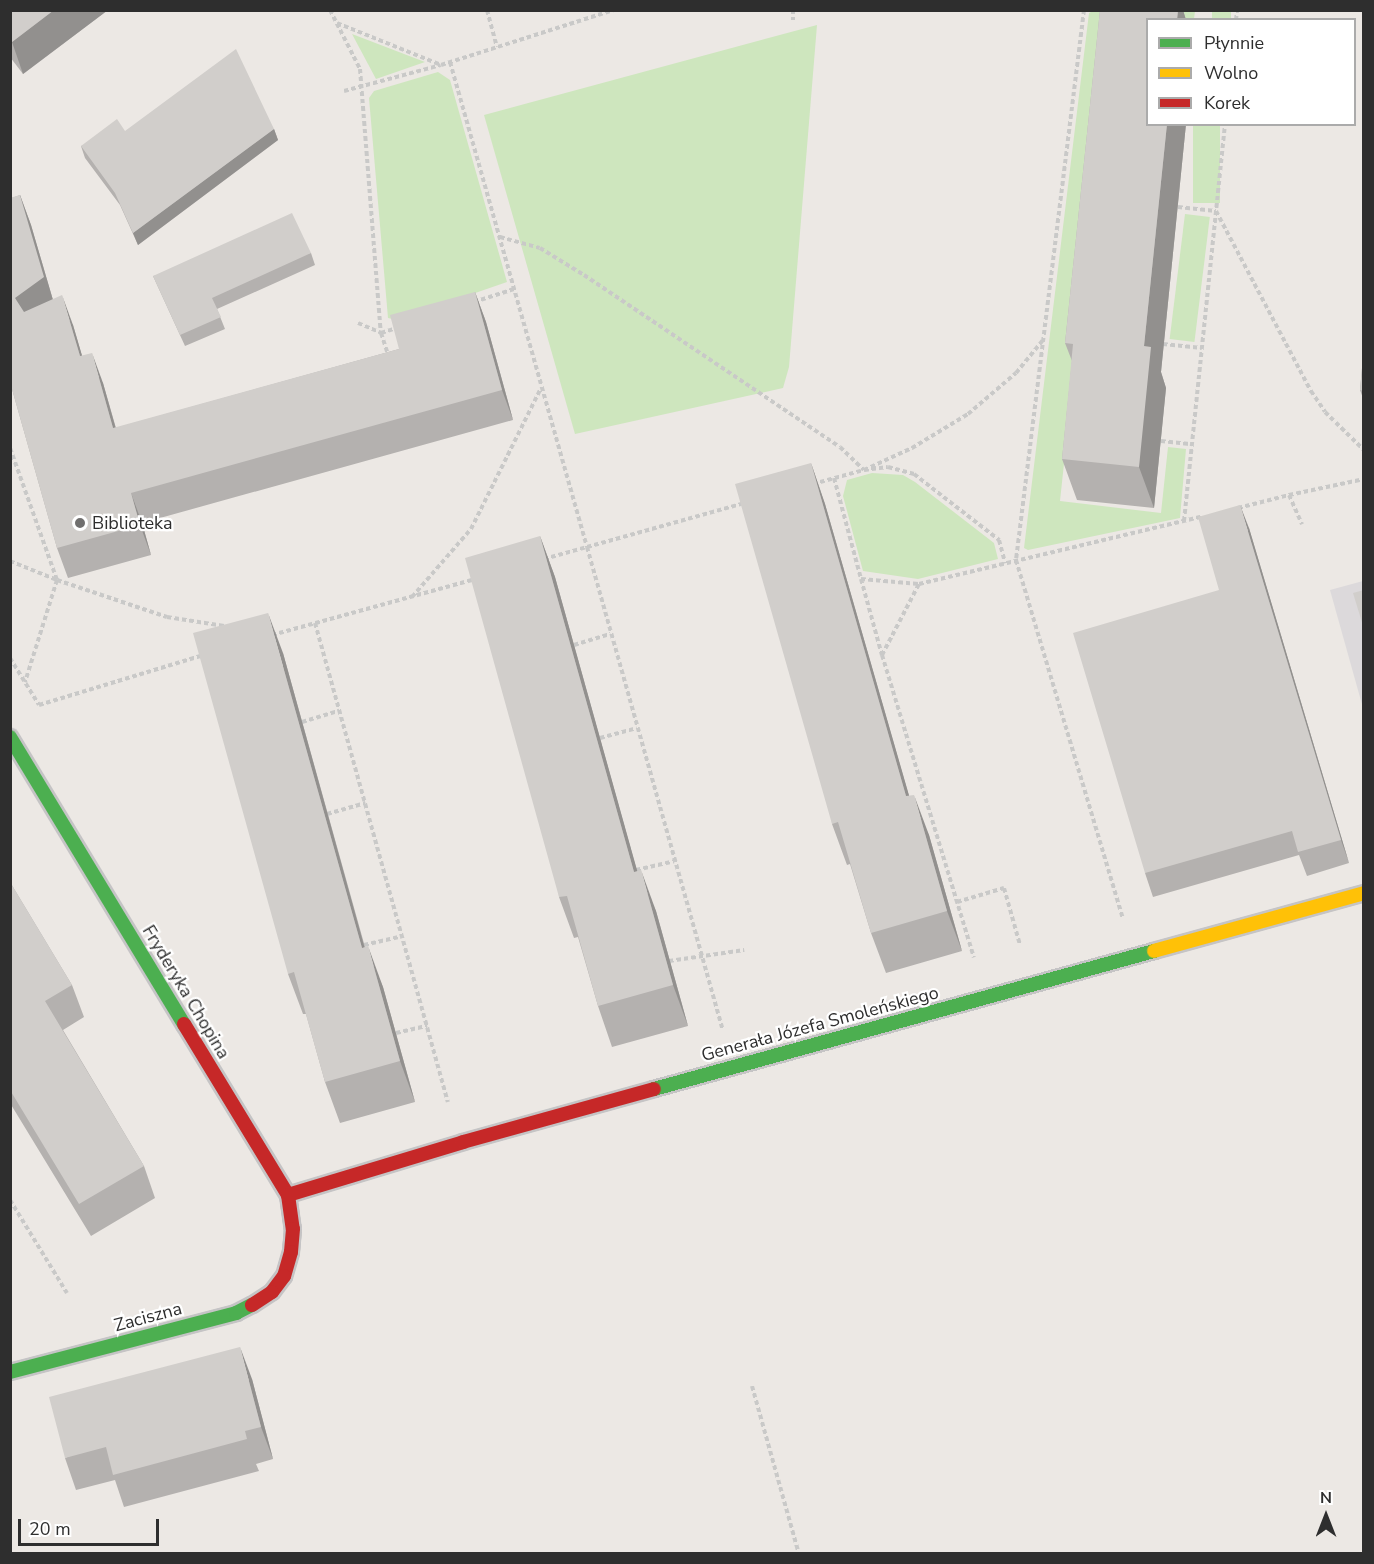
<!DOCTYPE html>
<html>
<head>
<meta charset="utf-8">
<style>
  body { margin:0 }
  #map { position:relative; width:1374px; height:1564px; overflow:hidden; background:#ece8e4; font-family:"Nunito Sans",sans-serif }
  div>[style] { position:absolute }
  .industrial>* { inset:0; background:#dcd9db }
  .green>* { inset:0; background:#cee6be; transform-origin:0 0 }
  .path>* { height:4px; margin-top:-2px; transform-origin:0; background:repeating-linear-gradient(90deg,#c9c9c8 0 4.5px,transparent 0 7.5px) }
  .roads { filter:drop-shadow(2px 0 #c5c4c5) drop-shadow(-2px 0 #c5c4c5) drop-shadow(0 2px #c5c4c5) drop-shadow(0 -2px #c5c4c5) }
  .fast>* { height:14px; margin:-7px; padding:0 7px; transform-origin:7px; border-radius:7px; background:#4caf50 }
  .slow>* { height:14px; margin:-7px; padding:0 7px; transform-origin:7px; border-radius:7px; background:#ffc107 }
  .jam>* { height:14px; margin:-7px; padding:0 7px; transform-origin:7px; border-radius:7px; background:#c62828 }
  .wall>* { inset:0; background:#b4b1af }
  .shaded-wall>* { inset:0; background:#92908e }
  .building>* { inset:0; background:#d1cecb }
  .dots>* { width:16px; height:16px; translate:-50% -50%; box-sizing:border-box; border:3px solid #fff; border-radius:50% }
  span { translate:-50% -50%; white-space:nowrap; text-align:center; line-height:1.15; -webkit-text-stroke:4.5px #fff; paint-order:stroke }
  .poi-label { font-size:18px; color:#2e2e2e }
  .left { translate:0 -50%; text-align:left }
  .street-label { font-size:18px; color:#2e2e2e }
  .frame { position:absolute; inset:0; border:12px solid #2e2e2e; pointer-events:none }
  .legend { position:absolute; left:1146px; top:18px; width:210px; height:108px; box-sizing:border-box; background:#fff; border:2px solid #ababab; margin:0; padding:8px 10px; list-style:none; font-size:18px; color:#2e2e2e }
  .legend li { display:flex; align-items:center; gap:12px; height:30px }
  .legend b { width:30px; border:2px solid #ababab }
  .north { position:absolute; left:1296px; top:1486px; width:60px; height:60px; -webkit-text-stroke:4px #fff; paint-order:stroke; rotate:0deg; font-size:16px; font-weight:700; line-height:24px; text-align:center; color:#2e2e2e }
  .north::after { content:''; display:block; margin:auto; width:21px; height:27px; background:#2e2e2e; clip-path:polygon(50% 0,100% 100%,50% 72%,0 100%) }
  .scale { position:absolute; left:18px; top:1519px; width:141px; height:27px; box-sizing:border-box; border:3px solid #2e2e2e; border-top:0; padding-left:8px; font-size:18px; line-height:21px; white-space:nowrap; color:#2e2e2e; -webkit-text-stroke:4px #fff; paint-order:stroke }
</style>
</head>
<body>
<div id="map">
  <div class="industrial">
    <i style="clip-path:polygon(1363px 581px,1363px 708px,1330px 590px)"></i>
  </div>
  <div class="green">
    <i style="clip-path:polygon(1095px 10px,1195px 11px,1194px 19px,1148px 20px,1111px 25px,1060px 501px,1161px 513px,1168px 447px,1186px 449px,1180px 518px,1028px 550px,1024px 548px,1089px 13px)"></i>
    <i style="left:1212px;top:11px;width:19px;height:8px"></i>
    <i style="clip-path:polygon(817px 25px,789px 367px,783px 388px,575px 434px,484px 115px)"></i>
    <i style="clip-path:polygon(352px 34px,425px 62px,376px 79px)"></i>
    <i style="clip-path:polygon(438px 72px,450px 80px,507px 282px,397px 320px,388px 318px,369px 98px,374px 91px)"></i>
    <i style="left:1193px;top:125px;width:27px;height:78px"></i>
    <i style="left:1185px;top:214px;width:25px;height:126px;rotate:7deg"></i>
    <i style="clip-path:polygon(872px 473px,903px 475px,915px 482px,994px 543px,998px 559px,918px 579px,863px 571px,843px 496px,847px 480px)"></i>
  </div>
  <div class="path">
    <i style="left:330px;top:10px;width:66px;rotate:63deg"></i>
    <i style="left:360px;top:69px;width:265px;rotate:85.5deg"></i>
    <i style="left:381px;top:333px;width:22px;rotate:72deg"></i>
    <i style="left:487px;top:10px;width:38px;rotate:75deg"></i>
    <i style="left:793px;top:10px;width:10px;rotate:90deg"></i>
    <i style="left:1084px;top:10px;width:554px;rotate:97.05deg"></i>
    <i style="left:1016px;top:560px;width:374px;rotate:73.4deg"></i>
    <i style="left:1236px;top:20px;width:10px;rotate:-84deg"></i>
    <i style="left:337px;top:23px;width:112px;rotate:22deg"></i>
    <i style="left:450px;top:62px;width:504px;rotate:74.23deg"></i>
    <i style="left:587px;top:547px;width:164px;rotate:-15.6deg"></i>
    <i style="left:344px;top:91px;width:100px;rotate:-15deg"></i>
    <i style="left:441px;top:65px;width:181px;rotate:-17.7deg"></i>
    <i style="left:1178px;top:207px;width:38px;rotate:6deg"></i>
    <i style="left:1216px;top:211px;width:204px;rotate:62.2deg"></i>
    <i style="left:1311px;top:391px;width:25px;rotate:56deg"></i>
    <i style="left:1325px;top:412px;width:54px;rotate:44.3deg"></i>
    <i style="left:500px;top:237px;width:41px;rotate:15.4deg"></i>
    <i style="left:540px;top:248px;width:52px;rotate:31.5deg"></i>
    <i style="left:584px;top:275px;width:308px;rotate:33.9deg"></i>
    <i style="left:840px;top:447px;width:33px;rotate:44deg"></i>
    <i style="left:864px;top:470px;width:53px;rotate:-24.6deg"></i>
    <i style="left:912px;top:448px;width:66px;rotate:-31.3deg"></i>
    <i style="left:968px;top:414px;width:63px;rotate:-40.5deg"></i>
    <i style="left:1016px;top:373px;width:43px;rotate:-50.7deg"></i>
    <i style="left:474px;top:302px;width:42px;rotate:-18deg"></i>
    <i style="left:358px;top:323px;width:25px;rotate:23deg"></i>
    <i style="left:381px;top:333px;width:16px;rotate:-18deg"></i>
    <i style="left:1163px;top:344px;width:39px;rotate:6deg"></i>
    <i style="left:1161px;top:441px;width:31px;rotate:6deg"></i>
    <i style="left:10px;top:448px;width:140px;rotate:70.4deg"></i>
    <i style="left:57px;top:580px;width:107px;rotate:107.4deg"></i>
    <i style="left:834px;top:478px;width:105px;rotate:75deg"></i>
    <i style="left:861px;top:579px;width:58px;rotate:4.9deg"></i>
    <i style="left:919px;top:584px;width:290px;rotate:-13.4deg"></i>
    <i style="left:813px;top:484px;width:53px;rotate:-15.4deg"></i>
    <i style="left:864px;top:470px;width:24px;rotate:-7deg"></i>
    <i style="left:888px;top:467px;width:27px;rotate:15deg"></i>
    <i style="left:914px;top:474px;width:108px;rotate:37.8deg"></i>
    <i style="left:999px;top:540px;width:24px;rotate:75deg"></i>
    <i style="left:1289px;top:495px;width:77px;rotate:-12deg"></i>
    <i style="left:1238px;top:508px;width:53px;rotate:-14.3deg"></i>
    <i style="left:1289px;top:495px;width:32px;rotate:66deg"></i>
    <i style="left:1184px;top:521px;width:399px;rotate:-84.1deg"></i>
    <i style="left:544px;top:559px;width:45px;rotate:-15.6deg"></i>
    <i style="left:587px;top:547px;width:500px;rotate:74.3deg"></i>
    <i style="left:10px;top:561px;width:51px;rotate:22deg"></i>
    <i style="left:57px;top:580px;width:116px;rotate:18.6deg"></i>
    <i style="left:167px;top:617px;width:58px;rotate:9deg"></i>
    <i style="left:861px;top:579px;width:79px;rotate:74.6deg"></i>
    <i style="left:882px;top:655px;width:80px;rotate:-62.5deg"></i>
    <i style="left:412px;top:597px;width:90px;rotate:-49.1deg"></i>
    <i style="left:471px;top:529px;width:157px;rotate:-63.6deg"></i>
    <i style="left:315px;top:623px;width:497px;rotate:74.5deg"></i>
    <i style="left:272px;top:635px;width:212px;rotate:-15.4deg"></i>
    <i style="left:574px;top:645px;width:38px;rotate:-17deg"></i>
    <i style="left:882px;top:655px;width:316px;rotate:73.1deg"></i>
    <i style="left:10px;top:658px;width:55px;rotate:58.3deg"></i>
    <i style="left:39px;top:705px;width:172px;rotate:-16.9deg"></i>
    <i style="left:302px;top:722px;width:39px;rotate:-17deg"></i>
    <i style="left:600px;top:738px;width:38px;rotate:-15deg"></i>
    <i style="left:327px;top:814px;width:40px;rotate:-16deg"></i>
    <i style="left:636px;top:870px;width:39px;rotate:-13deg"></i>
    <i style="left:957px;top:902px;width:49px;rotate:-16.6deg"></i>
    <i style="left:1004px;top:888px;width:59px;rotate:74.3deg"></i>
    <i style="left:364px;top:945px;width:39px;rotate:-13deg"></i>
    <i style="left:669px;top:961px;width:76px;rotate:-8.3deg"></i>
    <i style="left:396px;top:1033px;width:32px;rotate:-13deg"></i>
    <i style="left:10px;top:1200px;width:109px;rotate:58.5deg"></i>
    <i style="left:752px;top:1386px;width:174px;rotate:74.4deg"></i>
  </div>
  <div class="roads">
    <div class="fast">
      <i style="left:10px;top:737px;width:336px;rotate:58.8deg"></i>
      <i style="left:654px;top:1089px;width:519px;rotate:-15.43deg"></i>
      <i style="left:10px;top:1372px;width:234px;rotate:-14.6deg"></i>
      <i style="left:236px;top:1313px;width:18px;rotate:-27deg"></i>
    </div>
    <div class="slow">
      <i style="left:1154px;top:951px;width:218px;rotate:-15.4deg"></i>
    </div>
    <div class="jam">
      <i style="left:184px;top:1024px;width:200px;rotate:58.7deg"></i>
      <i style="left:288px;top:1195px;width:34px;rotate:82deg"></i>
      <i style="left:293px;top:1229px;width:23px;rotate:95deg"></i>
      <i style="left:291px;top:1252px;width:25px;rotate:106deg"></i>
      <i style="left:284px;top:1276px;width:20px;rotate:127deg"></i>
      <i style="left:272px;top:1292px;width:24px;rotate:147deg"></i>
      <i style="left:288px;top:1195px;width:183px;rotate:-16.8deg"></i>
      <i style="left:463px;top:1142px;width:198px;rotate:-15.5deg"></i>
    </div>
  </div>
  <div class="wall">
    <i style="clip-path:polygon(10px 10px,108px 10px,23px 74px,10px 57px)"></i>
    <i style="clip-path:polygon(1100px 10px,1183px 10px,1186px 20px,1148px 20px,1148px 124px,1186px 124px,1161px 372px,1166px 388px,1154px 508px,1077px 500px,1062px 459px,1072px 361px,1065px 343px)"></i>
    <i style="clip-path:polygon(274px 129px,278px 140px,138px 245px,120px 205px,85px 158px,81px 146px,125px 131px)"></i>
    <i style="clip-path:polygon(10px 192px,12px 198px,20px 195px,31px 225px,53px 300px,73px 325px,82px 356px,103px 383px,116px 428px,399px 349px,475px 292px,486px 322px,513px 420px,142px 523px,151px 555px,68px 578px,57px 548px,10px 382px)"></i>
    <i style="clip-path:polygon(311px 253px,315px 265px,217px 309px,225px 329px,185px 346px,158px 287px,153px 276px)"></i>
    <i style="clip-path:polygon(1364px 346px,1364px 401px,1360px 390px)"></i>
    <i style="clip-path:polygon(811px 463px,825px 504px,909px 796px,929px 835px,962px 951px,886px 973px,871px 933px,850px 864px,847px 865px,832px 824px)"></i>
    <i style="clip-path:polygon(1249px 528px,1349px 863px,1307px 876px,1299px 855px,1153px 897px,1145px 873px,1219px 590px)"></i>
    <i style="clip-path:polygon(540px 536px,555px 577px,637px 871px,656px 911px,688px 1026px,612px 1047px,598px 1006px,578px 937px,574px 938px,559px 897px)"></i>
    <i style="clip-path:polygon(283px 653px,365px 947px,383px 987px,415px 1102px,340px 1123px,325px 1082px,306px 1014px,303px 1014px,288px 974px)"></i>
    <i style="clip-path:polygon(10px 882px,72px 985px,84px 1017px,63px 1030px,144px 1166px,155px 1198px,91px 1236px,10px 1103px)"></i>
    <i style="clip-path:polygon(252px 1379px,273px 1459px,256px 1464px,259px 1471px,124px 1507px,115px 1480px,76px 1490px,65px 1458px)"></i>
  </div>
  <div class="shaded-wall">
    <i style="clip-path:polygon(54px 10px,108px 10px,23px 74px,12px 42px)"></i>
    <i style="clip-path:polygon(1178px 10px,1183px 10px,1186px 20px,1177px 20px)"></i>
    <i style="clip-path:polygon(1167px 124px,1186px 124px,1161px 372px,1166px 388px,1154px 508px,1139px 467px,1144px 346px)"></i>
    <i style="clip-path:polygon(274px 129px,278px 140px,138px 245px,133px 233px)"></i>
    <i style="clip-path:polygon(20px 195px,31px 225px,55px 307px,26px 328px,15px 298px)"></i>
    <i style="clip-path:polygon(475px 292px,486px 322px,513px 420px,502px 390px)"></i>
    <i style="clip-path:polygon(62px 295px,73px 325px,91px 386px,80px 356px)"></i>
    <i style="clip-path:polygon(92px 353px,103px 383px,124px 458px,113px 428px)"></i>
    <i style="clip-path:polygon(811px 463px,825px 504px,921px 837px,906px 796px)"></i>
    <i style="clip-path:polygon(131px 493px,142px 523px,151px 555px,140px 525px)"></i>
    <i style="clip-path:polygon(1240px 505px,1249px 528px,1349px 863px,1341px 840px)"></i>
    <i style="clip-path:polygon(540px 536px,555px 577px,649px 913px,634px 872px)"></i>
    <i style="clip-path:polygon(268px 613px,283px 653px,376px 989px,362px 948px)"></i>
    <i style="clip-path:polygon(914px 795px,929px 835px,962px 951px,947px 911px)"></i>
    <i style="clip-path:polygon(641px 870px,656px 911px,688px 1026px,673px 985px)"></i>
    <i style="clip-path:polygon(368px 946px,383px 987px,415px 1102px,400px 1061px)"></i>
    <i style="clip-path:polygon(240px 1347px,252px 1379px,273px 1459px,261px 1427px)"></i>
  </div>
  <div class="building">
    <i style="clip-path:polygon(10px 10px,54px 10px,12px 42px,10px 40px)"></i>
    <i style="clip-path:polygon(1100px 10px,1178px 10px,1177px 20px,1148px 20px,1148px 124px,1167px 124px,1144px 346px,1151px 347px,1139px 467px,1062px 459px,1073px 344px,1065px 343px)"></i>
    <i style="clip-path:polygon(236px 49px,274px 129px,133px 233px,115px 193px,81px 146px,117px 119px,125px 131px)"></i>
    <i style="clip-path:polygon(20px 195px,44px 277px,15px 298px,24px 312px,62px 295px,80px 356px,92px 353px,113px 428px,399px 349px,390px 315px,475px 292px,502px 390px,131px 493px,140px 525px,57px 548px,10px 382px,10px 198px)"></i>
    <i style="clip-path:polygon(292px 213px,311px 253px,212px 298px,221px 317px,180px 335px,153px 276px)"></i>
    <i style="clip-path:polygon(1364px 257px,1364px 274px,1362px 274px)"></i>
    <i style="clip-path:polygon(1364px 346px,1364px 391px,1360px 390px)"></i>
    <i style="clip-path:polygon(811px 463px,906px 796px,914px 795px,947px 911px,871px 933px,838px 822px,832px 824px,735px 484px)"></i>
    <i style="clip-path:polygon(1240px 505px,1341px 840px,1298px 852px,1292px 831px,1145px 873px,1073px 633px,1219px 590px,1198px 517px)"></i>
    <i style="clip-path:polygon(540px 536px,634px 872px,641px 870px,673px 985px,598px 1006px,567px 896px,559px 897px,465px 558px)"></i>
    <i style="clip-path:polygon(1364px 590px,1364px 629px,1353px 593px)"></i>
    <i style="clip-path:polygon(268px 613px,362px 948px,368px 946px,400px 1061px,325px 1082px,294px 972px,288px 974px,193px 633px)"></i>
    <i style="clip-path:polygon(10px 882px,72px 985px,45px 1001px,144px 1166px,79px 1204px,10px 1090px,10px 1020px,12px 1019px,10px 1017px)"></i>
    <i style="clip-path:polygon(240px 1347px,261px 1427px,245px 1431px,247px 1439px,113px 1475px,106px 1447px,65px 1458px,49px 1397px)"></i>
  </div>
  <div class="dots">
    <i style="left:80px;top:523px;background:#706f6e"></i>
  </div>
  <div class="poi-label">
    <span class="left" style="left:92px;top:523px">Biblioteka</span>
  </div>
  <div class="street-label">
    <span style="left:186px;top:992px;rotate:59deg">Fryderyka Chopina</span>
    <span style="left:820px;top:1024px;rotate:-15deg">Generała Józefa Smoleńskiego</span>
    <span style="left:148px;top:1317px;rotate:-15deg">Zaciszna</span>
  </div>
  <div class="frame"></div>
  <ul class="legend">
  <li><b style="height:8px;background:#4caf50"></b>Płynnie</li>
  <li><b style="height:8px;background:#ffc107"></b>Wolno</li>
  <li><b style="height:8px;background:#c62828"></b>Korek</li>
  </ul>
  <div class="north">N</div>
  <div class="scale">20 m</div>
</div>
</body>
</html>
